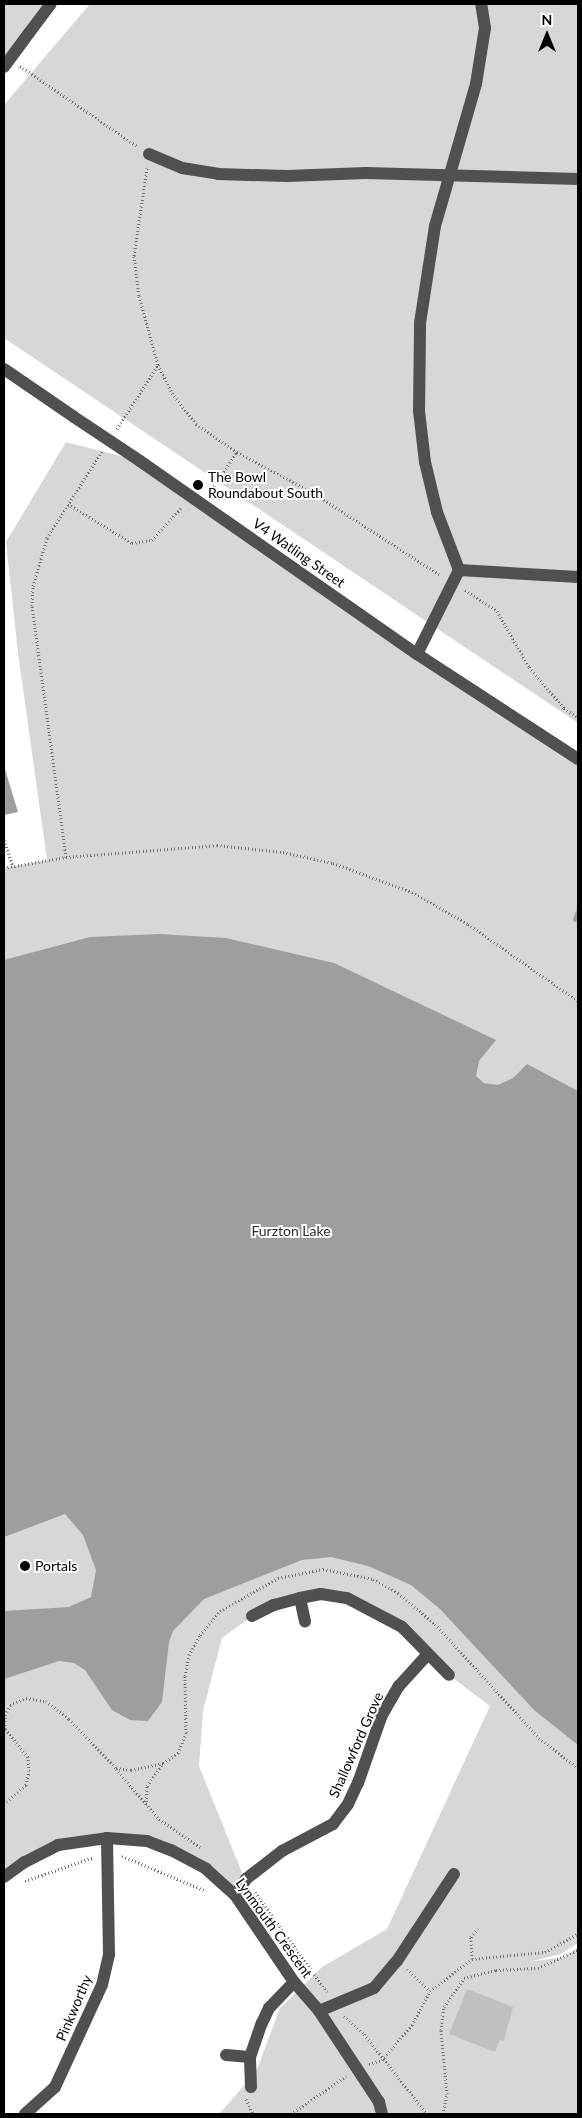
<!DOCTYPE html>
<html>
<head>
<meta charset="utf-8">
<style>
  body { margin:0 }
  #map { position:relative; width:582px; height:2118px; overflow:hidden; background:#fff; font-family:Lato,sans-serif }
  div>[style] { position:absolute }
  .green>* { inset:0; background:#d7d7d7 }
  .water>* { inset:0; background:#9e9e9e }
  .stream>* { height:5px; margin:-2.5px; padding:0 2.5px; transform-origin:2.5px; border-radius:2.5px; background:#9e9e9e }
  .building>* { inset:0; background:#c0c0c0 }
  .path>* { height:3px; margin-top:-1.5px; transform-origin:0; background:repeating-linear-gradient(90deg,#727272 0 1px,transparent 0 3.5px) }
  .minor>* { height:12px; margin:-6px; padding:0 6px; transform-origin:6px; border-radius:6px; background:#505050 }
  .minor-bridge>* { height:12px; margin:-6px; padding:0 6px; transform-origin:6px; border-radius:6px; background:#505050 }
  .dots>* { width:14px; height:14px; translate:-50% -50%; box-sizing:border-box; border:2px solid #fff; border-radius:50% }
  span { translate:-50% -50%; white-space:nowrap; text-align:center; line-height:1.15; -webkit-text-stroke:4px #fff; paint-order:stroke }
  .poi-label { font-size:14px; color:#000 }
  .left { translate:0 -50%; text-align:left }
  .street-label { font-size:14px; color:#000 }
  .park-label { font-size:14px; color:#2e2e2e }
  .frame { position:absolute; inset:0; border:5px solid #000; pointer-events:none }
  .north { position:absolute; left:522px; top:10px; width:50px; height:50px; -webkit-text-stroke:4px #fff; paint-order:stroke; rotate:0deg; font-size:14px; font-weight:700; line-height:20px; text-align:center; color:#000 }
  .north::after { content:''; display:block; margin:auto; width:18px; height:22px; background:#000; clip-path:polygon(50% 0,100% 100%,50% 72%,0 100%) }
</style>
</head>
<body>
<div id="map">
  <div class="green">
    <i style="clip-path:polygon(4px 4px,51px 4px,4px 67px)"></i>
    <i style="clip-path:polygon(90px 4px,578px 4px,578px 723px,4px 338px,4px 105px)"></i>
    <i style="clip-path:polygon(66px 442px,140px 461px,578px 759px,578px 1943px,561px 1954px,528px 1962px,564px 1957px,578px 1948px,578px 2114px,219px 2114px,256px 2072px,280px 2008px,322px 1967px,387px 1929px,490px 1706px,449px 1675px,402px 1627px,321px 1594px,252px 1616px,222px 1638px,203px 1711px,199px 1766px,243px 1875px,235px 1895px,222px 1882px,147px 1841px,58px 1845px,4px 1877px,4px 868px,47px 860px,18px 653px,6px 542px)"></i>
  </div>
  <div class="water">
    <i style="clip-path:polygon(4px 766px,18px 812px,4px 815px)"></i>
    <i style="clip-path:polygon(159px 934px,226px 938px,334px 963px,496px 1040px,479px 1061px,476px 1076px,484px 1083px,498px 1085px,513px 1078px,527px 1064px,578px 1091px,578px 1745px,534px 1710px,440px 1609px,411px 1585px,368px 1566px,331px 1557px,302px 1560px,204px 1599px,173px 1631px,169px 1642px,162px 1702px,148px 1721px,130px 1720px,112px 1710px,85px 1670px,74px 1663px,59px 1661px,4px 1679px,4px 1611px,69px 1607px,91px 1597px,96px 1570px,83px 1535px,65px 1514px,4px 1537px,4px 960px,90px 937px)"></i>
  </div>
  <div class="stream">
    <i style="left:575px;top:919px;width:9px;rotate:-69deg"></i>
  </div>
  <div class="building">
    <i style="clip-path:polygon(467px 1989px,513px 2007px,504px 2041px,500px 2040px,495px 2052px,449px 2034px)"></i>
  </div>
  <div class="path">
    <i style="left:20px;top:66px;width:142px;rotate:34.4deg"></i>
    <i style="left:147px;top:168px;width:89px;rotate:98.4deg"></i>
    <i style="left:134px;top:256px;width:40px;rotate:82.9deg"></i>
    <i style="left:139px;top:296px;width:72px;rotate:74.6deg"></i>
    <i style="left:158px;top:365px;width:31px;rotate:63deg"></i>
    <i style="left:172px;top:393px;width:39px;rotate:52deg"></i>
    <i style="left:196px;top:424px;width:50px;rotate:34.3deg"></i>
    <i style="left:237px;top:452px;width:85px;rotate:28.1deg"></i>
    <i style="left:312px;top:492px;width:153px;rotate:33deg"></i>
    <i style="left:117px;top:429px;width:76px;rotate:-57.4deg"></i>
    <i style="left:212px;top:489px;width:45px;rotate:-56deg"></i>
    <i style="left:68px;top:504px;width:75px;rotate:31.4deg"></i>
    <i style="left:132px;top:543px;width:20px;rotate:-9deg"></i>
    <i style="left:152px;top:540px;width:43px;rotate:-47.8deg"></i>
    <i style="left:465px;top:590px;width:38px;rotate:33deg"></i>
    <i style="left:497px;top:611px;width:64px;rotate:60.3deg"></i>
    <i style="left:529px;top:667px;width:54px;rotate:49.5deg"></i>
    <i style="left:564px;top:708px;width:17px;rotate:36deg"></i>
    <i style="left:4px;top:840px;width:28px;rotate:71deg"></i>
    <i style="left:66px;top:857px;width:253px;rotate:-97.7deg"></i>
    <i style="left:32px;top:606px;width:20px;rotate:-87deg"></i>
    <i style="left:33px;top:586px;width:50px;rotate:-73.7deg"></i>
    <i style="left:47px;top:538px;width:103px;rotate:-57.7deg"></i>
    <i style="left:4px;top:868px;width:63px;rotate:-10.1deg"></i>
    <i style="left:66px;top:857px;width:151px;rotate:-4.5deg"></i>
    <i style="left:217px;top:845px;width:66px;rotate:6.1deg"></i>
    <i style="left:283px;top:852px;width:51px;rotate:12.4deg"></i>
    <i style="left:333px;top:863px;width:84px;rotate:20.2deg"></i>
    <i style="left:412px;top:892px;width:64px;rotate:29.7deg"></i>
    <i style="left:468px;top:924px;width:134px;rotate:35deg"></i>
    <i style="left:116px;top:1769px;width:66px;rotate:49.3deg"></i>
    <i style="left:159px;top:1819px;width:50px;rotate:34.3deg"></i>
    <i style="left:4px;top:1804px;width:29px;rotate:-41deg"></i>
    <i style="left:26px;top:1785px;width:14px;rotate:-78deg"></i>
    <i style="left:29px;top:1771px;width:14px;rotate:-94deg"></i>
    <i style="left:28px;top:1757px;width:36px;rotate:-129deg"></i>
    <i style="left:5px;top:1729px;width:14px;rotate:-90deg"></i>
    <i style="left:5px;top:1715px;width:11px;rotate:-63deg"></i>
    <i style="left:10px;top:1705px;width:17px;rotate:-24deg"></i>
    <i style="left:26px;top:1698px;width:20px;rotate:9deg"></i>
    <i style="left:46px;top:1701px;width:29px;rotate:38deg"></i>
    <i style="left:69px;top:1719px;width:68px;rotate:46.2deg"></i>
    <i style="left:116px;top:1768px;width:15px;rotate:8deg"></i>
    <i style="left:131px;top:1770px;width:33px;rotate:-12deg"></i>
    <i style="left:163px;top:1763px;width:18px;rotate:-34deg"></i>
    <i style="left:178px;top:1753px;width:22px;rotate:-68deg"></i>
    <i style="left:186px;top:1733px;width:57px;rotate:-91deg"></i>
    <i style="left:185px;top:1676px;width:21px;rotate:-79deg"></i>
    <i style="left:189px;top:1655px;width:23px;rotate:-61deg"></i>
    <i style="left:200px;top:1635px;width:31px;rotate:-50deg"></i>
    <i style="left:220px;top:1611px;width:67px;rotate:-29.6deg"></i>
    <i style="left:278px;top:1578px;width:46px;rotate:-11.3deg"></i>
    <i style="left:323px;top:1569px;width:51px;rotate:11.3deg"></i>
    <i style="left:373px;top:1579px;width:29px;rotate:29deg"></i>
    <i style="left:398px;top:1593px;width:48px;rotate:40deg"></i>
    <i style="left:435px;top:1624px;width:154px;rotate:47.6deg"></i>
    <i style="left:539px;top:1738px;width:49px;rotate:37.6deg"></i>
    <i style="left:146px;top:1805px;width:19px;rotate:-87deg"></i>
    <i style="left:147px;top:1786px;width:28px;rotate:-55deg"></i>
    <i style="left:122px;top:1856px;width:91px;rotate:22.6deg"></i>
    <i style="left:25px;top:1881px;width:73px;rotate:-19.2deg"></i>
    <i style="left:255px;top:1892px;width:123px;rotate:54.2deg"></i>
    <i style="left:472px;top:1959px;width:22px;rotate:-93deg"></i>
    <i style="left:471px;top:1937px;width:11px;rotate:-52deg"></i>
    <i style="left:407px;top:1969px;width:32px;rotate:44deg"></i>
    <i style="left:344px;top:2016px;width:27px;rotate:42deg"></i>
    <i style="left:364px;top:2034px;width:102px;rotate:51.8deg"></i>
    <i style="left:369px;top:2064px;width:14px;rotate:-17deg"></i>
    <i style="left:382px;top:2060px;width:46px;rotate:-49.4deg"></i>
    <i style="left:412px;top:2025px;width:38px;rotate:-62deg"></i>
    <i style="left:430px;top:1991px;width:53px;rotate:-37.3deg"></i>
    <i style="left:472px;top:1959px;width:73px;rotate:-5.5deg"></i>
    <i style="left:545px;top:1952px;width:38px;rotate:-29deg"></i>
    <i style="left:246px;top:2099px;width:17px;rotate:65deg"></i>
    <i style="left:291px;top:2114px;width:67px;rotate:-34.6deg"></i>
    <i style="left:443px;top:2114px;width:20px;rotate:-79deg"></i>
    <i style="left:447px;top:2094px;width:64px;rotate:-95.4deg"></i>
    <i style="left:441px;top:2030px;width:23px;rotate:-83deg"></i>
    <i style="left:444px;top:2007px;width:35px;rotate:-55deg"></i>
    <i style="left:464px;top:1978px;width:33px;rotate:-14deg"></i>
    <i style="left:496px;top:1970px;width:42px;rotate:-2.7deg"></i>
    <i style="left:538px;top:1968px;width:44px;rotate:-24.2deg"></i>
  </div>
  <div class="minor">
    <i style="left:29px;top:33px;width:36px;rotate:-53deg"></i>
    <i style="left:149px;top:154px;width:36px;rotate:23deg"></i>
    <i style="left:182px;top:168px;width:36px;rotate:9deg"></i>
    <i style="left:218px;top:174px;width:69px;rotate:1.7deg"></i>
    <i style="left:287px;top:176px;width:79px;rotate:-2.2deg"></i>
    <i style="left:366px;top:173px;width:212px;rotate:1.6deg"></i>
    <i style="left:4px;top:369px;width:85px;rotate:34.4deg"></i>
    <i style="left:140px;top:461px;width:338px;rotate:34.9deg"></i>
    <i style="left:417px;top:654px;width:192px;rotate:33.1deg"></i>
    <i style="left:459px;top:570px;width:62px;rotate:-110.8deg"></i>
    <i style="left:437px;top:512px;width:51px;rotate:-103.5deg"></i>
    <i style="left:425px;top:462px;width:51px;rotate:-96.7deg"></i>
    <i style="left:419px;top:411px;width:88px;rotate:-89.3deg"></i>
    <i style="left:420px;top:323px;width:98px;rotate:-81.2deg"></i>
    <i style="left:435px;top:226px;width:148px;rotate:-73.9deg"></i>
    <i style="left:476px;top:84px;width:57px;rotate:-80.9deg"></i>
    <i style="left:485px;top:28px;width:24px;rotate:-99deg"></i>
    <i style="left:417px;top:654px;width:94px;rotate:-63.4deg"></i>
    <i style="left:459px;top:570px;width:119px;rotate:3.4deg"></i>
    <i style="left:300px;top:1598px;width:24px;rotate:78deg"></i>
    <i style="left:252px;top:1616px;width:25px;rotate:-27deg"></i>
    <i style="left:274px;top:1605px;width:27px;rotate:-15deg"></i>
    <i style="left:300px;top:1598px;width:21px;rotate:-11deg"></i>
    <i style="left:321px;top:1594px;width:26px;rotate:9deg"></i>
    <i style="left:347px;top:1598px;width:62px;rotate:27.8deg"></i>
    <i style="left:402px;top:1627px;width:67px;rotate:45.6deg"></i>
    <i style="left:4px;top:1877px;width:26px;rotate:-36deg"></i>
    <i style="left:25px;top:1862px;width:37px;rotate:-27deg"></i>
    <i style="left:58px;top:1845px;width:49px;rotate:-8.1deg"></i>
    <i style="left:107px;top:1838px;width:40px;rotate:4.3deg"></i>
    <i style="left:147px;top:1841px;width:26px;rotate:21deg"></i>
    <i style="left:171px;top:1850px;width:40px;rotate:28deg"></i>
    <i style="left:206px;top:1869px;width:39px;rotate:42deg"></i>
    <i style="left:235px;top:1895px;width:105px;rotate:55.9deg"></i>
    <i style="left:294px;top:1982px;width:38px;rotate:49deg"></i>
    <i style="left:319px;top:2011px;width:109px;rotate:56.6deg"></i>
    <i style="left:379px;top:2102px;width:12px;rotate:76deg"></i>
    <i style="left:235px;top:1895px;width:19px;rotate:-55deg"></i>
    <i style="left:246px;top:1879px;width:46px;rotate:-37.9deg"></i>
    <i style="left:282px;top:1851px;width:58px;rotate:-27.9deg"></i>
    <i style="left:333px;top:1824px;width:25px;rotate:-53deg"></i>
    <i style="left:348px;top:1804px;width:23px;rotate:-65deg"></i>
    <i style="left:358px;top:1783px;width:72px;rotate:-70.6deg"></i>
    <i style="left:382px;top:1715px;width:34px;rotate:-60deg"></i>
    <i style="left:399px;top:1686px;width:43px;rotate:-47.8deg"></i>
    <i style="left:319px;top:2011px;width:60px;rotate:-22.7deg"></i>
    <i style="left:374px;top:1988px;width:35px;rotate:-50deg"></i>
    <i style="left:397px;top:1961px;width:104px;rotate:-56.8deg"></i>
    <i style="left:226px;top:2055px;width:24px;rotate:5deg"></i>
    <i style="left:251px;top:2087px;width:30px;rotate:-92deg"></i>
    <i style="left:250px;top:2057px;width:36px;rotate:-71deg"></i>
    <i style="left:262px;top:2023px;width:17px;rotate:-65deg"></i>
    <i style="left:269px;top:2008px;width:36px;rotate:-46deg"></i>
    <i style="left:25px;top:2114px;width:40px;rotate:-42deg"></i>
    <i style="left:55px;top:2087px;width:112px;rotate:-65.3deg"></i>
    <i style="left:102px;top:1985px;width:32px;rotate:-77deg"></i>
    <i style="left:109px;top:1954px;width:116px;rotate:-91deg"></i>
  </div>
  <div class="minor-bridge">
    <i style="left:4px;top:67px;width:42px;rotate:-53.7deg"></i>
    <i style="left:74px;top:417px;width:79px;rotate:33.7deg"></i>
  </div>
  <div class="dots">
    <i style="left:198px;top:485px;background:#000"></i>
    <i style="left:25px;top:1566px;background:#000"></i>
  </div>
  <div class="poi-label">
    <span class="left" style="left:208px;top:485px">The Bowl<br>Roundabout South</span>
    <span class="left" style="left:35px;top:1566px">Portals</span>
  </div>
  <div class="street-label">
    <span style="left:299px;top:553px;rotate:35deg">V4 Watling Street</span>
    <span style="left:356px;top:1745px;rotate:-66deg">Shallowford Grove</span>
    <span style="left:274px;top:1928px;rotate:54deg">Lynmouth Crescent</span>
    <span style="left:74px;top:2008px;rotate:-67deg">Pinkworthy</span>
  </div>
  <div class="park-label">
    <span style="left:291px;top:1231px">Furzton Lake</span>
  </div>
  <div class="frame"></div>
  <div class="north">N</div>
</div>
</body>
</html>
